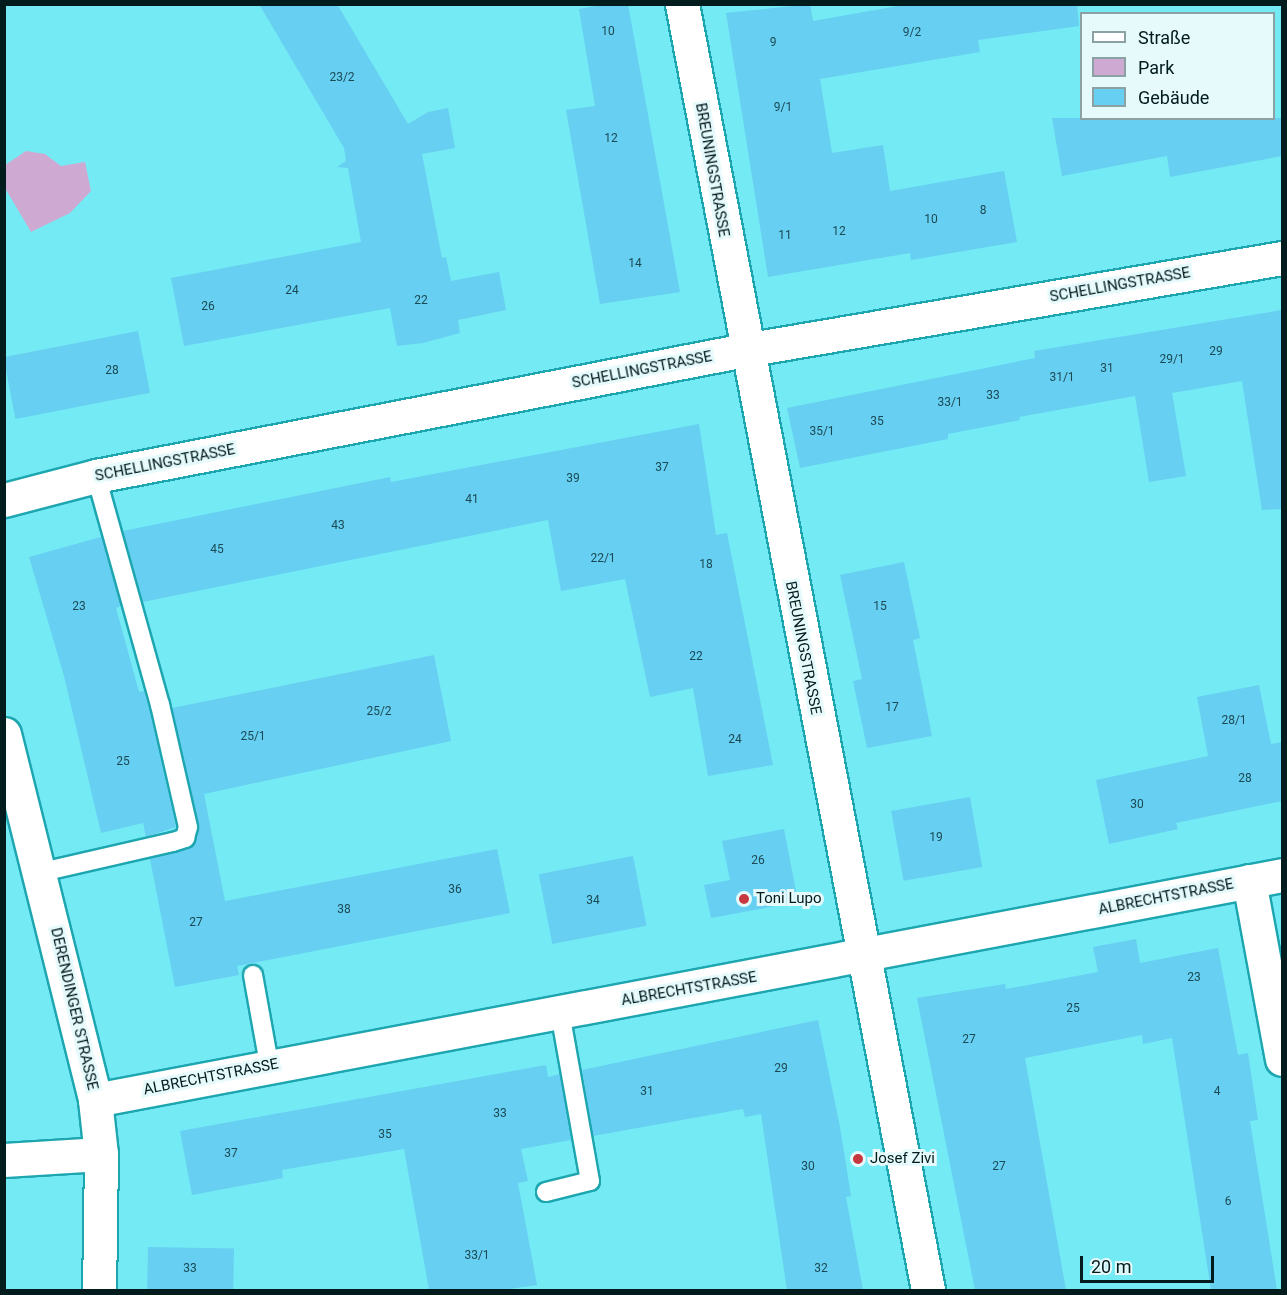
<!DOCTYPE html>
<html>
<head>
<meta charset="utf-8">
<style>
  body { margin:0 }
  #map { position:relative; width:1287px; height:1295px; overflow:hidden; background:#74eaf4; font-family:Roboto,sans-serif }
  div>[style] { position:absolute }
  .green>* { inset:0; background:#ceaad3 }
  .building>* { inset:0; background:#67cff2; transform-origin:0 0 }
  .roads { filter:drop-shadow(2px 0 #1ea6b0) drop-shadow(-2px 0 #1ea6b0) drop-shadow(0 2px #1ea6b0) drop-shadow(0 -2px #1ea6b0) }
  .lane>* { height:18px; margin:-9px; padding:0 9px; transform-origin:9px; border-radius:9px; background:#fff }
  .street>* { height:33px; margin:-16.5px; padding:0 16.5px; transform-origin:16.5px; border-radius:16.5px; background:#fff }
  .secondary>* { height:33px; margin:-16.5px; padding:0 16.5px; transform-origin:16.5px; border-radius:16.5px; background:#fff }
  .dots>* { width:16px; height:16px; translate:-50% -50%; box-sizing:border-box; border:3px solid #e6fafc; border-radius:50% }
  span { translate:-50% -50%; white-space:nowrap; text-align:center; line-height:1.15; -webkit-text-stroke:6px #e6fafc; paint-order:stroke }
  .number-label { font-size:12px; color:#1b4953 }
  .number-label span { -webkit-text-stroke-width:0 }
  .street-label { font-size:15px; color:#021c1e }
  .poi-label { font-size:15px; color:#021c1e }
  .left { translate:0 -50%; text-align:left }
  .frame { position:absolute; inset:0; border:6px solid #021c1e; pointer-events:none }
  .legend { position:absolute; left:1080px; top:12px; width:195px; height:108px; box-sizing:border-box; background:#e6fafc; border:2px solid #8ba1a3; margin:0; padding:8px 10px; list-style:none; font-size:18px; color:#021c1e }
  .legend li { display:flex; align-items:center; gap:12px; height:30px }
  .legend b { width:30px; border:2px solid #8ba1a3 }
  .scale { position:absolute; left:1080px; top:1256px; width:134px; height:27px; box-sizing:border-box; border:3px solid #021c1e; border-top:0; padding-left:8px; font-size:18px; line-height:21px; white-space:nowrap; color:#021c1e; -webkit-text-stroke:4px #e6fafc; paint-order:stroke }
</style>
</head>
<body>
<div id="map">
  <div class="green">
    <i style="clip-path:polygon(26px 151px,45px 154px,61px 166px,85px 162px,91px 191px,70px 213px,31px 232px,5px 188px,5px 165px)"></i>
  </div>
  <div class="building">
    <i style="clip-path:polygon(259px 4px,337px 4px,408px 124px,428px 112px,448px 108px,455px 148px,422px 154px,442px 258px,446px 257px,451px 281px,499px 272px,506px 310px,458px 320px,460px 333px,423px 343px,397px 346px,390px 308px,184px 346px,171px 278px,361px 242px,348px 168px,337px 167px,346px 161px,344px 148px)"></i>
    <i style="clip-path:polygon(607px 4px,628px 4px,680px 292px,600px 304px,566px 110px,595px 106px,579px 9px)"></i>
    <i style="clip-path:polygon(810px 4px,813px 21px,909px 4px,1077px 4px,1079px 26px,978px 40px,980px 52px,820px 79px,832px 153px,883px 145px,890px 191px,1004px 171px,1017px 242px,911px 260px,910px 253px,768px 277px,726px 13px)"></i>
    <i style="clip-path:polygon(1052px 118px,1282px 118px,1282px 156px,1170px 177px,1167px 156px,1062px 176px)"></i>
    <i style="clip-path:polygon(1282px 310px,1282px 509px,1262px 510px,1242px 381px,1172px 393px,1186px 476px,1149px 482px,1135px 396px,1019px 417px,1020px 420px,948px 434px,948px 439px,800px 468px,787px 408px,1035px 358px,1034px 351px)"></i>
    <i style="left:138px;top:331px;width:63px;height:137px;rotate:79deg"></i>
    <i style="clip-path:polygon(699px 424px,716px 535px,727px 533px,773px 765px,708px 776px,693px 688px,650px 697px,625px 579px,561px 591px,548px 520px,143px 602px,123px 531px,390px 477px,391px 482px)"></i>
    <i style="clip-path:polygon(101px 537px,121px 606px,116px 608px,139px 692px,144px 691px,150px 712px,176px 827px,146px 837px,143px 823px,101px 833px,64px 676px,29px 557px)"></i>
    <i style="clip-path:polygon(904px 562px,920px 638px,913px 640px,932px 736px,867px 748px,853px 681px,862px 679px,840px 575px)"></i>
    <i style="clip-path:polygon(434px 655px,451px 741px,204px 794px,225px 901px,497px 849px,510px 913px,237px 966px,239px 975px,175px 987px,150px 859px,193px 846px,199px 825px,172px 708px)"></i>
    <i style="clip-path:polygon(1259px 685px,1271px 744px,1282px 742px,1282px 801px,1176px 823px,1178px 829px,1109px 844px,1096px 780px,1208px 756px,1197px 697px)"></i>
    <i style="left:970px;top:797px;width:71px;height:80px;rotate:80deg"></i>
    <i style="clip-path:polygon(784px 829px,798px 902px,711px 918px,704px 885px,730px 880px,722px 841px)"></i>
    <i style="left:633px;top:856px;width:71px;height:96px;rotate:79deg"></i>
    <i style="clip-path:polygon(1136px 939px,1140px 963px,1218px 948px,1238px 1055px,1248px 1053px,1258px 1120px,1250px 1121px,1277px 1290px,1211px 1290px,1172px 1038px,1143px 1044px,1142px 1035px,1025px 1058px,1066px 1290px,975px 1290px,917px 998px,1005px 984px,1006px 989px,1098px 972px,1093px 947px)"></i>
    <i style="clip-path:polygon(818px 1020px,840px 1127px,851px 1196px,846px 1197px,863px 1290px,787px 1290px,761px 1114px,745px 1117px,743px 1109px,593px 1136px,582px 1070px)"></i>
    <i style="clip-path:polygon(546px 1065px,548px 1077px,560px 1074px,571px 1140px,521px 1149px,528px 1181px,518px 1183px,537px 1285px,503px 1290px,429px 1290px,404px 1149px,282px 1170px,283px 1178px,192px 1195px,180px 1131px)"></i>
    <i style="left:148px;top:1247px;width:86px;height:43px;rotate:1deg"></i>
  </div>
  <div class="roads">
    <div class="lane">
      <i style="left:42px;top:872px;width:134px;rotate:-12.9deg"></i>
      <i style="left:173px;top:842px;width:13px;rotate:-18deg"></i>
      <i style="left:185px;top:838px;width:11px;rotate:-75deg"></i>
      <i style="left:188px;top:827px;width:125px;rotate:-102.9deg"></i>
      <i style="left:160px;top:705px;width:238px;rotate:-105.6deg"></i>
      <i style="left:253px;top:975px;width:90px;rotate:79.8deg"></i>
      <i style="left:546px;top:1192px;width:45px;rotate:-14deg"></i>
      <i style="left:590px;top:1181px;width:172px;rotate:-100.1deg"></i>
    </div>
    <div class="street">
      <i style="left:682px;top:4px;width:1309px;rotate:79.17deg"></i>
      <i style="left:4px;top:500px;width:95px;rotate:-14.6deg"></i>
      <i style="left:96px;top:476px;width:661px;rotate:-10.99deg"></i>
      <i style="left:745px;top:350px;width:545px;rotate:-9.72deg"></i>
      <i style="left:1249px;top:881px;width:181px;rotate:79.5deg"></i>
      <i style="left:95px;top:1100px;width:1208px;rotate:-10.73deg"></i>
      <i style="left:4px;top:1160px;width:97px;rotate:-3.5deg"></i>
    </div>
    <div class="secondary">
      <i style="left:4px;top:734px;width:377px;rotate:76deg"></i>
      <i style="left:95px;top:1100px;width:54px;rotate:83.7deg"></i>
      <i style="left:101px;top:1154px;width:136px;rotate:90.8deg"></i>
    </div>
  </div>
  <div class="dots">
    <i style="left:744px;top:899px;background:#c7373e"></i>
    <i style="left:858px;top:1159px;background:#c7373e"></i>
  </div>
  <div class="number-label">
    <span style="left:608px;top:32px">10</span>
    <span style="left:912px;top:33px">9/2</span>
    <span style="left:773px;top:43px">9</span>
    <span style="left:342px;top:78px">23/2</span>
    <span style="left:783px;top:108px">9/1</span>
    <span style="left:611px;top:139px">12</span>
    <span style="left:983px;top:211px">8</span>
    <span style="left:931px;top:220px">10</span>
    <span style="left:839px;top:232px">12</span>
    <span style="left:785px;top:236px">11</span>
    <span style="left:635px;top:264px">14</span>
    <span style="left:292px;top:291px">24</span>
    <span style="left:421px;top:301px">22</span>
    <span style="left:208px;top:307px">26</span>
    <span style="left:1216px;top:352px">29</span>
    <span style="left:1172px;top:360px">29/1</span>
    <span style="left:1107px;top:369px">31</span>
    <span style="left:112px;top:371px">28</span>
    <span style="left:1062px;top:378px">31/1</span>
    <span style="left:993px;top:396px">33</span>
    <span style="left:950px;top:403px">33/1</span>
    <span style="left:877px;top:422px">35</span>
    <span style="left:822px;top:432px">35/1</span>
    <span style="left:662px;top:468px">37</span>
    <span style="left:573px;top:479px">39</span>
    <span style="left:472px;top:500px">41</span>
    <span style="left:338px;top:526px">43</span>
    <span style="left:217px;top:550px">45</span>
    <span style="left:603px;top:559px">22/1</span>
    <span style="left:706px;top:565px">18</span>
    <span style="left:79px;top:607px">23</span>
    <span style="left:880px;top:607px">15</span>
    <span style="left:696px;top:657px">22</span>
    <span style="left:892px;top:708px">17</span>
    <span style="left:379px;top:712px">25/2</span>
    <span style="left:1234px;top:721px">28/1</span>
    <span style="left:253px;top:737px">25/1</span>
    <span style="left:735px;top:740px">24</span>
    <span style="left:123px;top:762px">25</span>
    <span style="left:1245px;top:779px">28</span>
    <span style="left:1137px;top:805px">30</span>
    <span style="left:936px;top:838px">19</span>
    <span style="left:758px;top:861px">26</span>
    <span style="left:455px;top:890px">36</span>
    <span style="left:593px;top:901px">34</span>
    <span style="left:344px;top:910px">38</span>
    <span style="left:196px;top:923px">27</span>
    <span style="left:1194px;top:978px">23</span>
    <span style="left:1073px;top:1009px">25</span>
    <span style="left:969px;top:1040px">27</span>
    <span style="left:781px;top:1069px">29</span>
    <span style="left:647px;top:1092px">31</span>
    <span style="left:1217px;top:1092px">4</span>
    <span style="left:500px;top:1114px">33</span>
    <span style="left:385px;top:1135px">35</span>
    <span style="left:231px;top:1154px">37</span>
    <span style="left:808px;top:1167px">30</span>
    <span style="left:999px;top:1167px">27</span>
    <span style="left:1228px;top:1202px">6</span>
    <span style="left:477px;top:1256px">33/1</span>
    <span style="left:190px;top:1269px">33</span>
    <span style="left:821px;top:1269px">32</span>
  </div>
  <div class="street-label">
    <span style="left:712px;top:170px;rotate:80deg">BREUNINGSTRASSE</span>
    <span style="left:1120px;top:285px;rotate:-10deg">SCHELLINGSTRASSE</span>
    <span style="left:642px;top:370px;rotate:-11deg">SCHELLINGSTRASSE</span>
    <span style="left:165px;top:463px;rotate:-11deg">SCHELLINGSTRASSE</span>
    <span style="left:803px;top:648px;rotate:79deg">BREUNINGSTRASSE</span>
    <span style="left:1166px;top:897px;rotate:-11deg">ALBRECHTSTRASSE</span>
    <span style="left:689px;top:989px;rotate:-10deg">ALBRECHTSTRASSE</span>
    <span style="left:74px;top:1009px;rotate:77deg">DERENDINGER STRASSE</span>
    <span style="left:211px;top:1077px;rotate:-11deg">ALBRECHTSTRASSE</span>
  </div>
  <div class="poi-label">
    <span class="left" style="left:756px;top:899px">Toni Lupo</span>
    <span class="left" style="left:870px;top:1159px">Josef Zivi</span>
  </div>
  <div class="frame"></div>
  <ul class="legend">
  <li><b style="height:8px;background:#fff"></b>Straße</li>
  <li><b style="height:16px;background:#ceaad3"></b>Park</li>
  <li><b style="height:16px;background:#67cff2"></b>Gebäude</li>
  </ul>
  <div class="scale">20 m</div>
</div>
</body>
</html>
